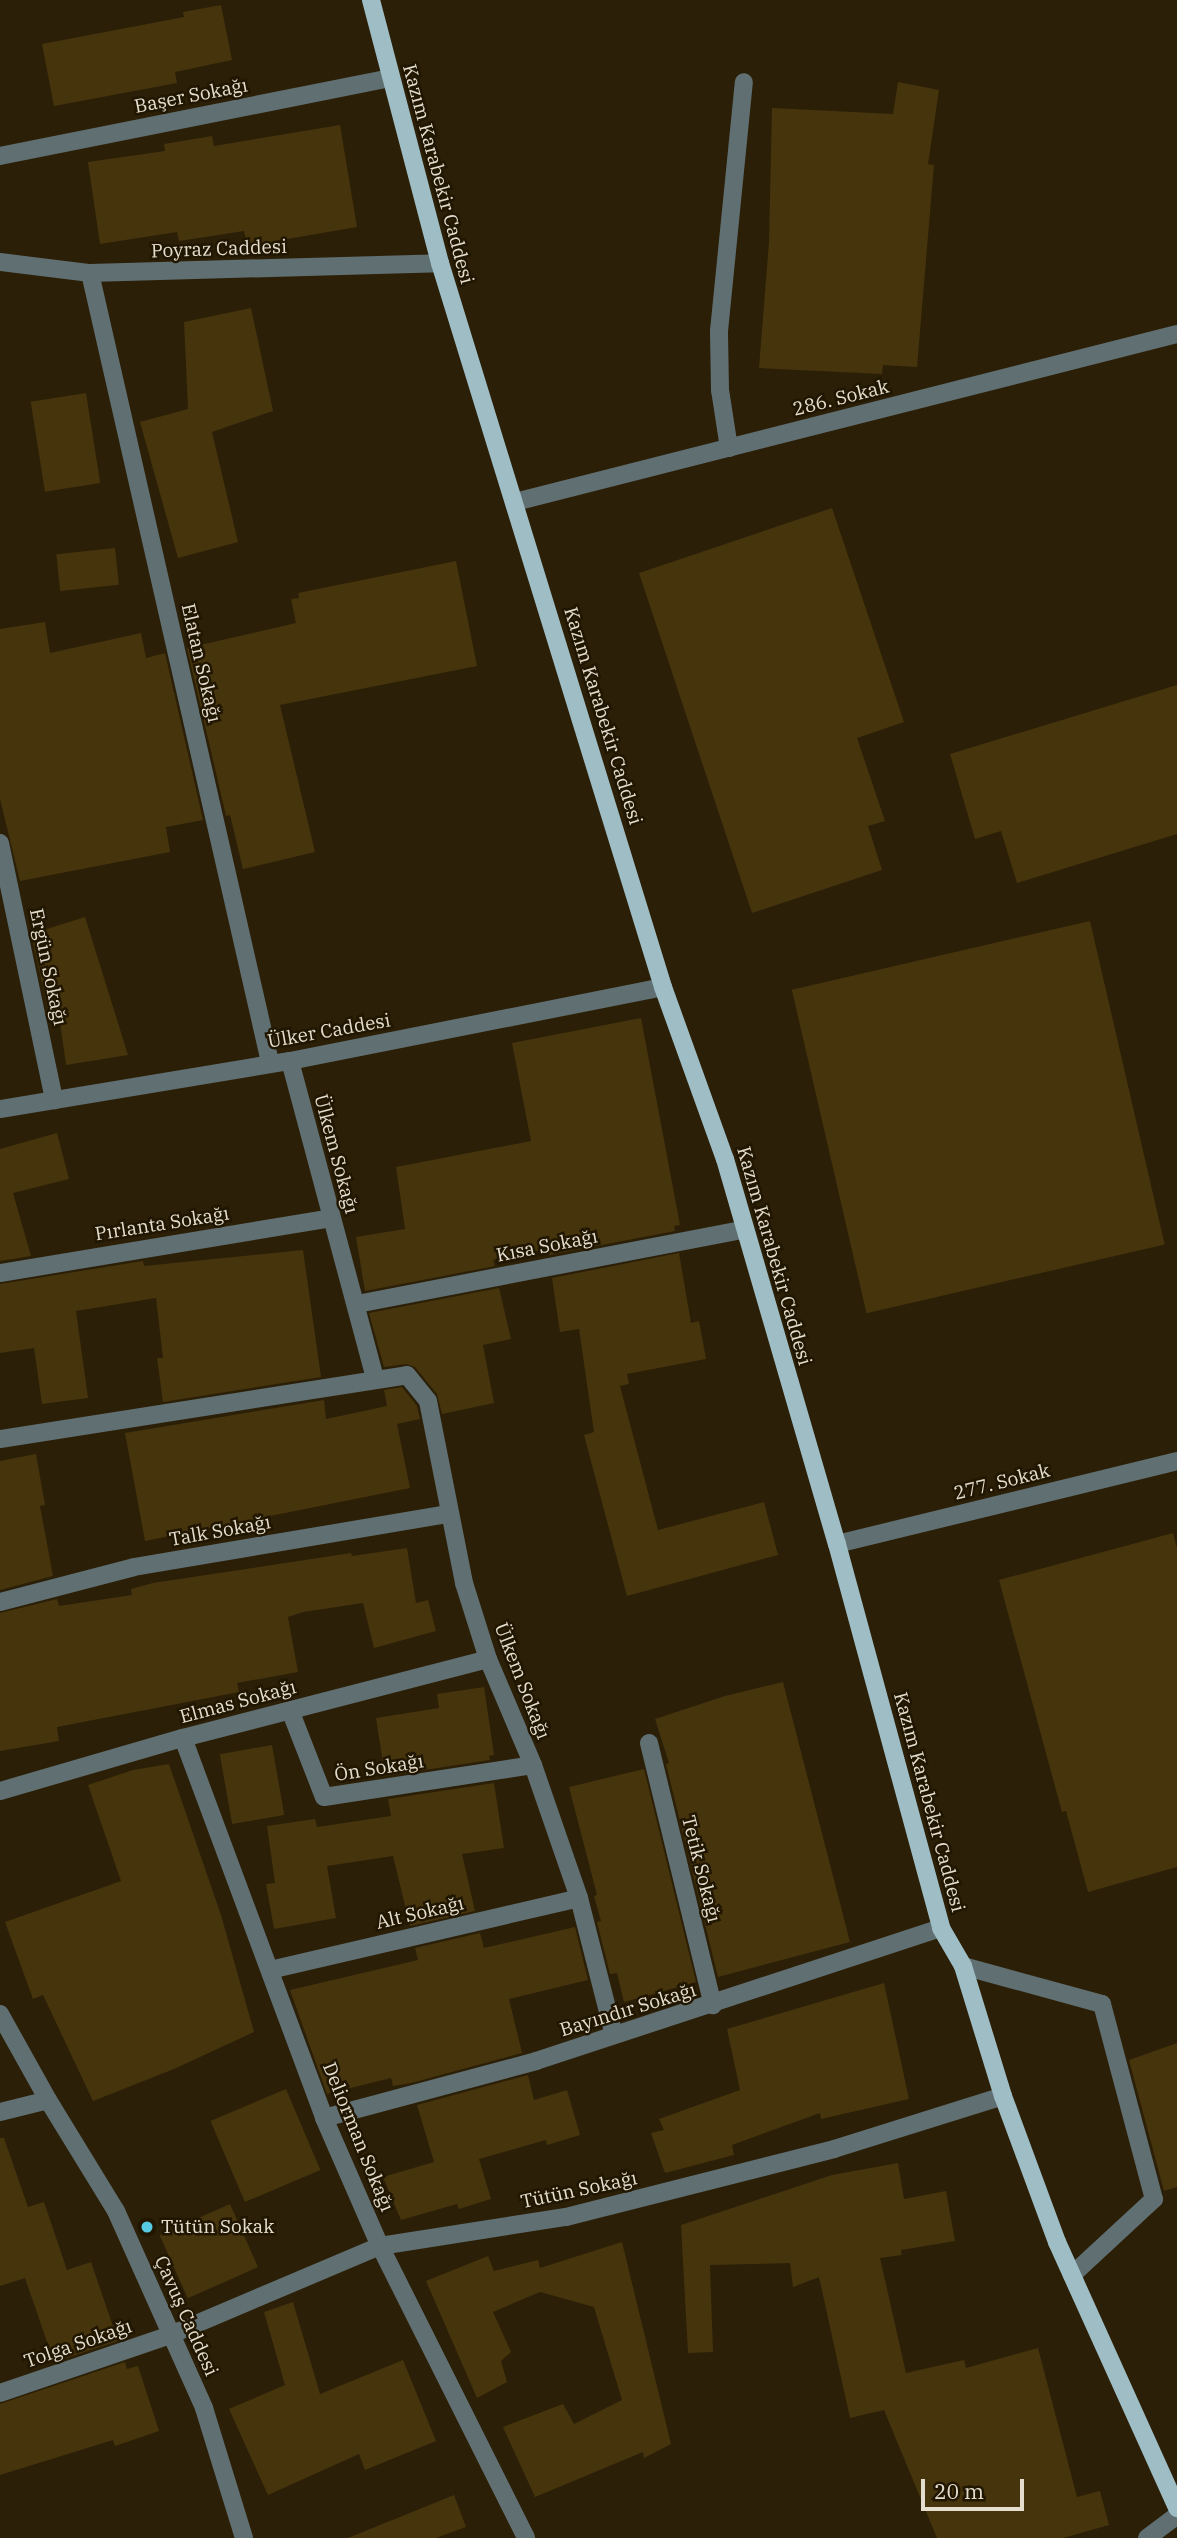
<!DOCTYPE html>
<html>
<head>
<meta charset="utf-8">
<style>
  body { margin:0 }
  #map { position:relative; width:1177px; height:2538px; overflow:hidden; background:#2b1f07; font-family:"IBM Plex Serif",serif }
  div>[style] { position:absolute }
  .building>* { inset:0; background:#46340d; transform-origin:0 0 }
  .minor>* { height:18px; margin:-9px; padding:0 9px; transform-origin:9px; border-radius:9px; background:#606f72 }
  .major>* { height:18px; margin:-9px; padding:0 9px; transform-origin:9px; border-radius:9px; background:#9ebdc5 }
  .dots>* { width:19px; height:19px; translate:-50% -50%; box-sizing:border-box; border:4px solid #211600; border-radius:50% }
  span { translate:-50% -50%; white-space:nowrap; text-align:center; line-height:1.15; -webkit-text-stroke:5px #211600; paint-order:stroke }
  .street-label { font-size:19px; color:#e5decf }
  .poi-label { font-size:19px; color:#e5decf }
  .left { translate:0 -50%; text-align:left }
  .scale { position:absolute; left:921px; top:2479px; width:103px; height:32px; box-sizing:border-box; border:4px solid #e5decf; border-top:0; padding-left:9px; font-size:21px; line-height:24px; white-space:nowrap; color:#e5decf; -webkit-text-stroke:5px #211600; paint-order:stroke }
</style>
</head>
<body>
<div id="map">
  <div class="building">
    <i style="clip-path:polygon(221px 5px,232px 60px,175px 72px,177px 83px,54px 106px,42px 44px,184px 17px,183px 12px)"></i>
    <i style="clip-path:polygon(898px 82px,939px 90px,928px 164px,934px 165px,917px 367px,883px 365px,882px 374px,759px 368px,769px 242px,772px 108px,893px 114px)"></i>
    <i style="clip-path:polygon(340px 125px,357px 227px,247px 246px,244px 231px,179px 241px,177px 232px,100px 244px,88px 162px,165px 151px,164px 144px,212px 136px,214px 146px)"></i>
    <i style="clip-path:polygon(251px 308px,273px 411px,212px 432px,238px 542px,178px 558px,140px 422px,188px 409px,184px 322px)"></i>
    <i style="left:86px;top:393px;width:91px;height:56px;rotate:81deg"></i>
    <i style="clip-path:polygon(832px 508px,904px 722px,857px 738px,885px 821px,868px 826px,882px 870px,752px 913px,639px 573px)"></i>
    <i style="left:115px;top:548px;width:37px;height:59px;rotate:84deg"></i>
    <i style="clip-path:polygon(456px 561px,477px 666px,280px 705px,315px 852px,243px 869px,230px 815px,226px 816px,187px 648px,296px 623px,291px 599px,299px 598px,298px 593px)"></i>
    <i style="clip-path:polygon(45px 622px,50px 653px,141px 633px,146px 658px,165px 653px,203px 820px,166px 827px,170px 852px,20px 881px,0 799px,0 629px)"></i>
    <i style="clip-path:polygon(1177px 685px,1177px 834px,1017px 883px,1001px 831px,975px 839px,950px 754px)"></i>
    <i style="clip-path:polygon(85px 917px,128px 1055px,66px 1065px,60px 1022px,51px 1023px,31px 934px)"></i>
    <i style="left:1090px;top:921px;width:332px;height:306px;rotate:77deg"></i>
    <i style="clip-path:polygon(641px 1018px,680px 1225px,674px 1226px,675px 1231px,549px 1255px,548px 1249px,493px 1260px,495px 1266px,365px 1291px,356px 1237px,405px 1229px,396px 1167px,531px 1141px,512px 1043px)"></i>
    <i style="clip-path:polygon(57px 1133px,69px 1179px,13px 1193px,31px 1256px,0 1261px,0 1149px)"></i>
    <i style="clip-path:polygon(303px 1250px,321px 1377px,163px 1402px,157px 1358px,163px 1358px,156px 1298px,76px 1311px,88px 1398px,42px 1404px,34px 1348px,0 1353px,0 1284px,143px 1261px,144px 1266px)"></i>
    <i style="clip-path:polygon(679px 1253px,691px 1323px,699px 1321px,706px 1359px,627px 1374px,629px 1384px,620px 1386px,658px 1530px,764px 1502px,778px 1555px,627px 1596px,584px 1435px,594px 1432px,579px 1329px,560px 1332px,552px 1278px)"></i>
    <i style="clip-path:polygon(499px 1288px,511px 1339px,483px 1345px,494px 1403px,442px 1414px,437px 1394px,415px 1367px,406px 1364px,384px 1367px,369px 1313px)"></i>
    <i style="clip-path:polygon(402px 1387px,417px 1406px,420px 1419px,397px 1424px,410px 1488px,145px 1541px,125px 1433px,324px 1400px,326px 1419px,387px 1406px,384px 1390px)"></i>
    <i style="clip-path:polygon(36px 1454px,45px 1505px,40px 1506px,53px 1576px,0 1590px,0 1461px)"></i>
    <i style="clip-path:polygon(1173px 1533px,1177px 1548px,1177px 1867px,1088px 1892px,1066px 1811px,1062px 1812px,999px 1580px)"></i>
    <i style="clip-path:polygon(407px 1548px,416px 1603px,428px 1600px,436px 1631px,374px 1648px,363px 1603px,303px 1612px,288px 1617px,298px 1672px,237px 1683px,239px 1692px,57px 1727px,59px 1741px,0 1751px,0 1613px,57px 1599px,59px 1606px,132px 1595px,131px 1589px,153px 1583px,351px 1553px,352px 1556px)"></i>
    <i style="clip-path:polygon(783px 1682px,850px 1942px,718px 1977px,666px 1764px,669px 1763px,655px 1719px,725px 1696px)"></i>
    <i style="clip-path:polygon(484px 1687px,494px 1755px,489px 1756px,490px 1760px,385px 1776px,376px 1718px,439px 1708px,437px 1694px)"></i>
    <i style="left:272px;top:1745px;width:71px;height:53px;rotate:80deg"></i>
    <i style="clip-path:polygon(169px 1764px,221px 1915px,254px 2032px,174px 2069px,93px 2101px,43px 1995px,33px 1999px,5px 1922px,121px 1881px,88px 1785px,133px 1770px)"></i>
    <i style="clip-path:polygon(644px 1769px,696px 1982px,624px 2002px,617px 1973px,610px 1974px,597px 1922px,601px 1921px,594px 1896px,597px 1895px,569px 1787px)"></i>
    <i style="clip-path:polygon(494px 1783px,504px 1848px,462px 1854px,475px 1911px,410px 1926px,393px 1856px,327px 1866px,336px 1918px,274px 1929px,266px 1884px,275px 1883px,267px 1826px,315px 1819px,317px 1827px,391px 1816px,388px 1799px)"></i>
    <i style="clip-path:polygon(575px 1927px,588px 1980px,509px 1999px,522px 2053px,411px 2083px,393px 2086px,391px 2078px,327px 2094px,290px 1990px,418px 1960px,415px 1948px,480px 1933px,484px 1948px)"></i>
    <i style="clip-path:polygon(884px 1983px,909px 2099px,821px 2119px,820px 2113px,732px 2145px,734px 2155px,665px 2173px,651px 2133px,664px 2130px,659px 2119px,740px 2090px,727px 2029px)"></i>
    <i style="clip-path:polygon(1177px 2043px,1177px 2187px,1164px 2191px,1129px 2060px)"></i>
    <i style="clip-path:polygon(528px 2075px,534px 2100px,567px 2090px,580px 2135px,547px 2145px,546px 2140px,479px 2159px,491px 2199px,459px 2209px,457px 2204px,401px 2220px,383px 2177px,434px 2162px,417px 2105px)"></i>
    <i style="left:286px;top:2089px;width:88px;height:82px;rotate:67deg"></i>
    <i style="clip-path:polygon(0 2138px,4px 2138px,28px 2207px,44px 2202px,67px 2270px,91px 2262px,118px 2341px,54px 2362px,25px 2278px,0 2286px)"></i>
    <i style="clip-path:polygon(898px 2163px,904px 2199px,946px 2191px,955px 2241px,901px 2250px,902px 2255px,880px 2258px,906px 2373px,964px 2360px,966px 2368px,1038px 2348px,1077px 2497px,1100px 2491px,1109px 2525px,1063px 2538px,937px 2538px,884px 2410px,850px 2418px,819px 2277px,793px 2287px,790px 2263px,710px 2265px,713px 2352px,688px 2353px,681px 2225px,832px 2175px)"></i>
    <i style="left:230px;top:2204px;width:69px;height:77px;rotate:66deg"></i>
    <i style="clip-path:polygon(622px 2242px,671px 2444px,644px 2458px,643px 2452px,535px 2497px,503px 2427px,563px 2404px,574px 2424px,622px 2400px,594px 2307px,540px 2292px,493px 2312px,511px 2352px,501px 2361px,507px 2382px,477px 2398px,426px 2281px,488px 2256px,494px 2271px,538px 2260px,540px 2268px)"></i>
    <i style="clip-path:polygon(293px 2302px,320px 2394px,403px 2360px,436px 2441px,365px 2470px,359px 2454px,268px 2495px,229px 2409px,285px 2385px,264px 2312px)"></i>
    <i style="clip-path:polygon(125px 2362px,127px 2369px,138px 2366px,159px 2431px,115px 2446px,113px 2440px,0 2475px,0 2404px)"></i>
    <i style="clip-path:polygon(454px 2495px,466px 2527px,436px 2538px,348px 2538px)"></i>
  </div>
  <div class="minor">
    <i style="left:0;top:156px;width:397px;rotate:-11.3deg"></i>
    <i style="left:0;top:262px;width:91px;rotate:7deg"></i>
    <i style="left:90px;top:273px;width:350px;rotate:-1.6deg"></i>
    <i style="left:90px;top:273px;width:809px;rotate:77.15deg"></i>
    <i style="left:729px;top:448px;width:59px;rotate:-98.8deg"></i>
    <i style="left:720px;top:390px;width:59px;rotate:-91deg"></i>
    <i style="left:719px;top:331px;width:250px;rotate:-84.3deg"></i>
    <i style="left:515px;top:502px;width:683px;rotate:-14.24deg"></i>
    <i style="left:0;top:843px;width:263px;rotate:78.1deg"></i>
    <i style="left:290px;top:1061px;width:329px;rotate:75deg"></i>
    <i style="left:0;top:1109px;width:294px;rotate:-9.4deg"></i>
    <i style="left:290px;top:1061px;width:380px;rotate:-11.2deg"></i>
    <i style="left:0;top:1273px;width:336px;rotate:-9.4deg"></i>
    <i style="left:357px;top:1304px;width:395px;rotate:-10.9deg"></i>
    <i style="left:0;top:1439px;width:412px;rotate:-8.9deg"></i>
    <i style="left:407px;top:1375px;width:33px;rotate:51deg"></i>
    <i style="left:428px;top:1401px;width:186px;rotate:78.8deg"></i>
    <i style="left:464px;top:1583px;width:80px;rotate:72.5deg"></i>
    <i style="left:488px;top:1659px;width:115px;rotate:67deg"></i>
    <i style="left:533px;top:1765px;width:141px;rotate:70.9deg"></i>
    <i style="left:579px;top:1898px;width:141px;rotate:75.7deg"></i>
    <i style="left:837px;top:1544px;width:350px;rotate:-13.7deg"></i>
    <i style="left:0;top:1602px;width:138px;rotate:-14.6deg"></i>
    <i style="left:134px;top:1567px;width:319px;rotate:-9.6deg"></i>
    <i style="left:290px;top:1710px;width:93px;rotate:68.7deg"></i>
    <i style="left:324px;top:1797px;width:211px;rotate:-8.7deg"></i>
    <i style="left:183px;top:1738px;width:405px;rotate:69.6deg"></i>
    <i style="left:324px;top:2118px;width:140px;rotate:66.4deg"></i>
    <i style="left:380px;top:2246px;width:326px;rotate:63.4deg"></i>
    <i style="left:649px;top:1743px;width:270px;rotate:76.3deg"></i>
    <i style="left:0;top:1791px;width:191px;rotate:-16.2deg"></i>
    <i style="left:183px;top:1738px;width:315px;rotate:-14.5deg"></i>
    <i style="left:963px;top:1966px;width:144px;rotate:15.3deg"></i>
    <i style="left:1102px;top:2004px;width:202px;rotate:75.1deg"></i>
    <i style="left:1154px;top:2199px;width:112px;rotate:137.2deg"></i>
    <i style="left:270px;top:1970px;width:317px;rotate:-13.1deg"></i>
    <i style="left:0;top:2014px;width:98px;rotate:60.8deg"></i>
    <i style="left:48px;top:2100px;width:130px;rotate:58.5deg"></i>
    <i style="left:116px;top:2211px;width:216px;rotate:65.9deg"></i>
    <i style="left:204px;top:2408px;width:136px;rotate:72.9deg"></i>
    <i style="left:0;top:2112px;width:49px;rotate:-14deg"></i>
    <i style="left:324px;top:2118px;width:220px;rotate:-15deg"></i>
    <i style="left:536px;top:2061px;width:426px;rotate:-18.2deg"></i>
    <i style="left:0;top:2393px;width:180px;rotate:-18.8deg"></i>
    <i style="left:170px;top:2335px;width:228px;rotate:-23deg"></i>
    <i style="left:380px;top:2246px;width:188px;rotate:-8.9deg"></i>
    <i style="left:566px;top:2217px;width:276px;rotate:-14.2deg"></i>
    <i style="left:834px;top:2149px;width:177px;rotate:-17.4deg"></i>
    <i style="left:1147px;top:2538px;width:38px;rotate:-37deg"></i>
  </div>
  <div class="major">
    <i style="left:371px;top:0;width:272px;rotate:75.3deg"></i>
    <i style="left:440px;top:263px;width:758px;rotate:72.88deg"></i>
    <i style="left:663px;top:987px;width:183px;rotate:70.2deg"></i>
    <i style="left:725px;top:1159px;width:401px;rotate:73.8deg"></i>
    <i style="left:837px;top:1544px;width:398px;rotate:74.8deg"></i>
    <i style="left:941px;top:1928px;width:44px;rotate:59.9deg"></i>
    <i style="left:963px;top:1966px;width:136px;rotate:72.9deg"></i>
    <i style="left:1003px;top:2096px;width:156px;rotate:69.7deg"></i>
    <i style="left:1057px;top:2242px;width:292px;rotate:65.7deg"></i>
  </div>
  <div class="dots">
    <i style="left:147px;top:2227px;background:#57c9e2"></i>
  </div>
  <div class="street-label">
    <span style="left:191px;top:96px;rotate:-11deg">Başer Sokağı</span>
    <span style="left:438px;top:174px;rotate:75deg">Kazım Karabekir Caddesi</span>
    <span style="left:219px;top:249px;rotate:-2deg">Poyraz Caddesi</span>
    <span style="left:841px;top:398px;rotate:-14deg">286. Sokak</span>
    <span style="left:201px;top:663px;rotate:77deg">Elatan Sokağı</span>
    <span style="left:603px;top:716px;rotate:73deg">Kazım Karabekir Caddesi</span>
    <span style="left:48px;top:967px;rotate:78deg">Ergün Sokağı</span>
    <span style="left:329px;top:1031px;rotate:-10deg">Ülker Caddesi</span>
    <span style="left:336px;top:1154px;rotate:75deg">Ülkem Sokağı</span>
    <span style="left:162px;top:1224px;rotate:-9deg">Pırlanta Sokağı</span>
    <span style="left:547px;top:1246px;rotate:-11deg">Kısa Sokağı</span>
    <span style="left:774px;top:1256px;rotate:74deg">Kazım Karabekir Caddesi</span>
    <span style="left:1002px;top:1482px;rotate:-14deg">277. Sokak</span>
    <span style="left:220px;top:1531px;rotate:-10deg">Talk Sokağı</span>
    <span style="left:522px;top:1681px;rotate:69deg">Ülkem Sokağı</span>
    <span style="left:238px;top:1702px;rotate:-15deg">Elmas Sokağı</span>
    <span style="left:379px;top:1768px;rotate:-9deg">Ön Sokağı</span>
    <span style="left:929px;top:1802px;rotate:75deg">Kazım Karabekir Caddesi</span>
    <span style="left:701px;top:1869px;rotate:76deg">Tetik Sokağı</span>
    <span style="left:420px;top:1913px;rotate:-13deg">Alt Sokağı</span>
    <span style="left:628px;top:2010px;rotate:-17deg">Bayındır Sokağı</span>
    <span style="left:358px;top:2137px;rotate:68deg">Deliorman Sokağı</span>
    <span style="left:579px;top:2190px;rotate:-12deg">Tütün Sokağı</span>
    <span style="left:186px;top:2316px;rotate:66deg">Çavuş Caddesi</span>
    <span style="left:78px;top:2344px;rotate:-19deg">Tolga Sokağı</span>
  </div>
  <div class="poi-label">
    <span class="left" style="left:161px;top:2227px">Tütün Sokak</span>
  </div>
  <div class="scale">20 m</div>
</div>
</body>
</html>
